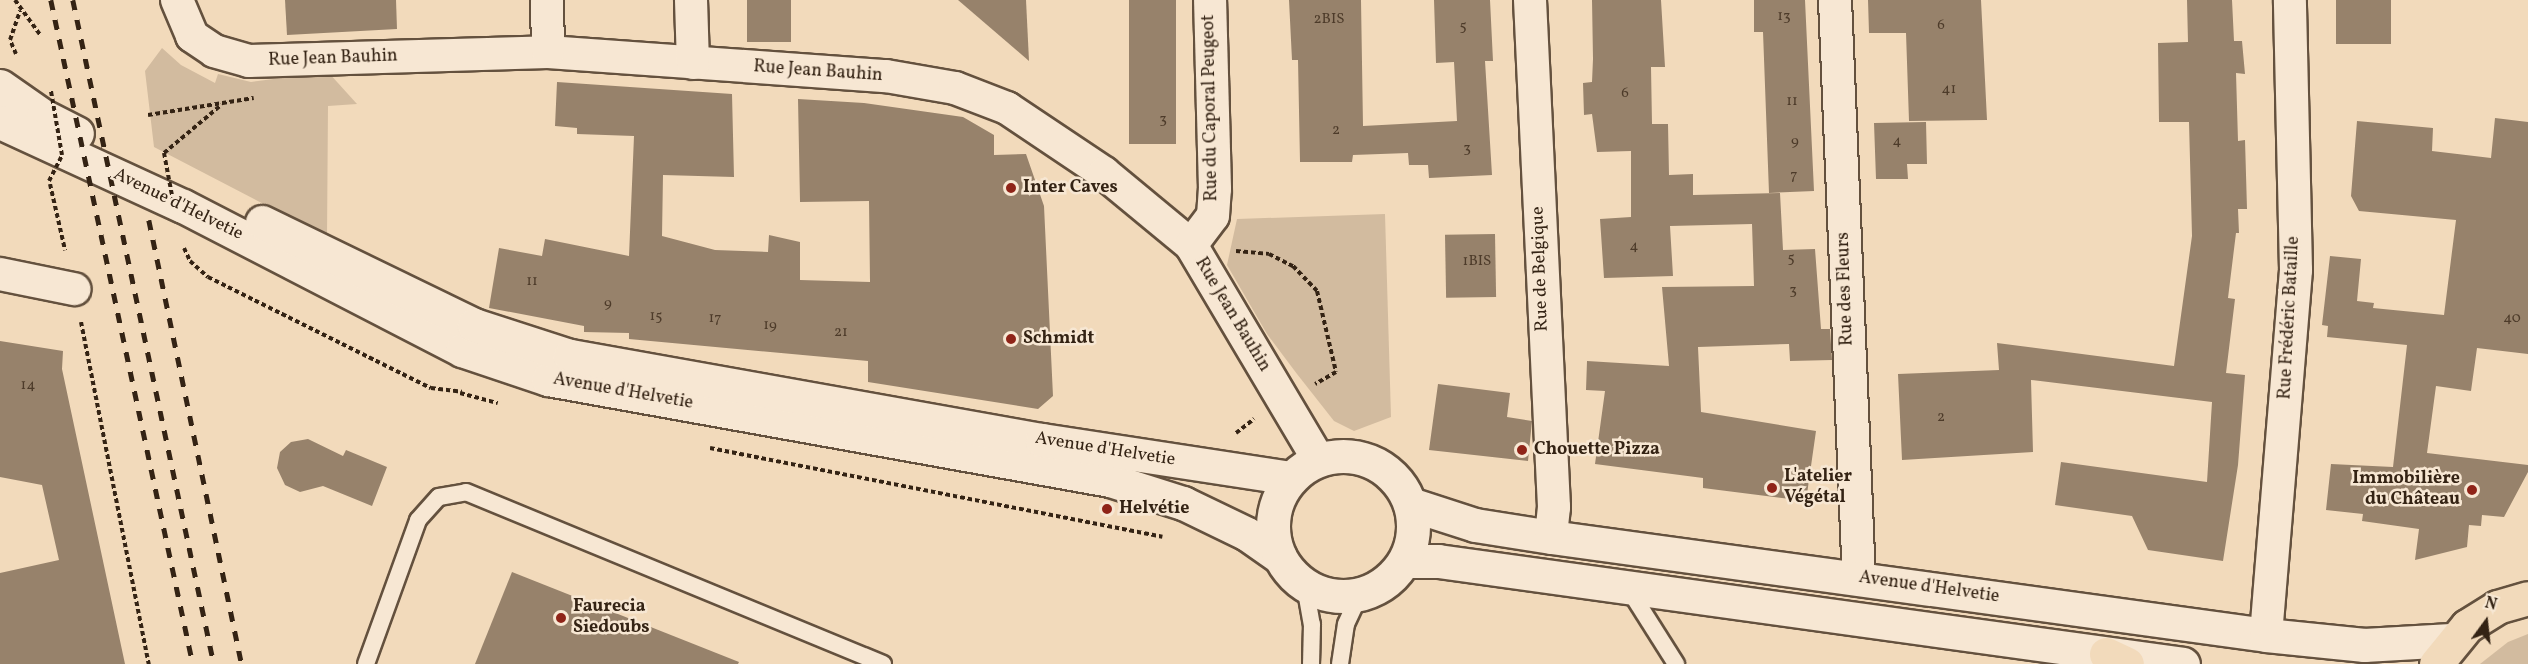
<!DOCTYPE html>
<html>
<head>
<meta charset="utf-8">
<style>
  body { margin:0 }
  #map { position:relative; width:2528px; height:664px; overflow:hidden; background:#f2dabb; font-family:Vollkorn,serif }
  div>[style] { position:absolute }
  .green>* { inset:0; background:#d2bb9f }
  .building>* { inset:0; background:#97826b; transform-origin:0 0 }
  .path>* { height:4px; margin-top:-2px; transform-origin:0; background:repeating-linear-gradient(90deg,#342314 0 4.5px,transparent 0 7.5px) }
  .roads { filter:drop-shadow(2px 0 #64513e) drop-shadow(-2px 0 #64513e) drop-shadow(0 2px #64513e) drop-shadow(0 -2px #64513e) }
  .service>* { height:16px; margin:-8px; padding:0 8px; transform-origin:8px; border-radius:8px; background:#f7e7d3 }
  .minor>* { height:32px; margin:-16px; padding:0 16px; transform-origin:16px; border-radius:16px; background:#f7e7d3 }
  .secondary>* { height:33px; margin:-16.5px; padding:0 16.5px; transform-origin:16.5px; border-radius:16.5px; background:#f7e7d3 }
  .secondary>.ring { margin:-16.5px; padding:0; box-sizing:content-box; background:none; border:33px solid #f7e7d3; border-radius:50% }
  .primary>* { height:33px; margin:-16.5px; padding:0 16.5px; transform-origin:16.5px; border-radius:16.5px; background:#f2dabb }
  .rail>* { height:4.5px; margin-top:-2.25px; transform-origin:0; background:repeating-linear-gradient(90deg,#342314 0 10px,transparent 0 20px) }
  .path-bridge>* { height:4px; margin-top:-2px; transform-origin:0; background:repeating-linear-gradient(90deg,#342314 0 4.5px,transparent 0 7.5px) }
  .dots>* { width:16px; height:16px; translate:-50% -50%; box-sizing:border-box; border:3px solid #f7e7d3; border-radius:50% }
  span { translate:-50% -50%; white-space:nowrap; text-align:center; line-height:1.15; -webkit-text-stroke:5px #f7e7d3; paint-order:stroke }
  .number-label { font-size:15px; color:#4d3b2a }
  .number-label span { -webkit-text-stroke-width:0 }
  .street-label { font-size:18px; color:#342314 }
  .poi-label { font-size:18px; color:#342314; font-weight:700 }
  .left { translate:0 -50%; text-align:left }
  .right { translate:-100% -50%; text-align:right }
  .north { position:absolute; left:2456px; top:592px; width:60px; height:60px; -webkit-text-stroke:4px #f7e7d3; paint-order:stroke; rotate:15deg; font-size:16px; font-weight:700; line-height:24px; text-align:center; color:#342314 }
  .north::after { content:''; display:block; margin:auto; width:21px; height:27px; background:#342314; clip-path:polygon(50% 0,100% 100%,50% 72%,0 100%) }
</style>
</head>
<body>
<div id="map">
  <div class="green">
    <i style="clip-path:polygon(162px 48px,181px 65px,215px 83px,218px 74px,251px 82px,328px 72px,357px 104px,328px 106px,327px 237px,154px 147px,145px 71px)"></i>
    <i style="clip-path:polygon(1385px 214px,1391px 417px,1354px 431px,1334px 421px,1297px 374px,1267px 334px,1227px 265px,1237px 219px)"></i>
    <i style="clip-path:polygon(2528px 634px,2528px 664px,2480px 664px,2508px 642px)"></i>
  </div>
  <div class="building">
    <i style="clip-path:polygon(285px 0,396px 0,397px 29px,287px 35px)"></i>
    <i style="left:747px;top:0;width:44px;height:42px"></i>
    <i style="clip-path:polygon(958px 0,1026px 0,1029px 61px)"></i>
    <i style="left:1129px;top:0;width:47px;height:144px"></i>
    <i style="clip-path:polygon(1289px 0,1361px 0,1363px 126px,1457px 121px,1454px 62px,1436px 63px,1434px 0,1490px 0,1493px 61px,1485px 61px,1492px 175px,1429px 178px,1428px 165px,1409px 165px,1408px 153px,1353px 155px,1352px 162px,1300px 162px,1298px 60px,1292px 60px)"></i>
    <i style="clip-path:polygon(1592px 0,1661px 0,1665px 67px,1651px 67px,1652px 124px,1668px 124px,1669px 175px,1693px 174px,1693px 195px,1780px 193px,1783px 250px,1815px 249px,1821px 329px,1830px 329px,1832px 360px,1790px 361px,1789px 344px,1698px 347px,1701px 412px,1816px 431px,1806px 501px,1703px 488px,1703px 478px,1595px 464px,1605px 391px,1586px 390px,1587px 361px,1669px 366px,1662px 287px,1754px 286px,1752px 224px,1670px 226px,1673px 276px,1604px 278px,1600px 219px,1631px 217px,1631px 151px,1597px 152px,1592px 114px,1584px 115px,1583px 83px,1592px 82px,1593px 59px)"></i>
    <i style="clip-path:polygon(1754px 0,1805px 0,1814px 191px,1769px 193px,1763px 32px,1754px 32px)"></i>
    <i style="clip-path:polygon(1868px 0,1981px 0,1987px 120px,1909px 121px,1906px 33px,1869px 33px)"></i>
    <i style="clip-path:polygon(2187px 0,2232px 0,2234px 41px,2242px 41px,2245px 74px,2236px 73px,2238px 141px,2245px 140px,2247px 209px,2238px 209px,2239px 233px,2236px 233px,2228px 298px,2235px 299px,2226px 373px,2245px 375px,2238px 465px,2223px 561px,2148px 550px,2132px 516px,2055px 505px,2061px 462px,2207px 482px,2212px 402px,2031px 380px,2033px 452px,1902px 460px,1898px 374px,1999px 370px,1997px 343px,2174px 366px,2192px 236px,2189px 122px,2159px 122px,2158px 43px,2188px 42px)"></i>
    <i style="left:2336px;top:0;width:55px;height:44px"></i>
    <i style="clip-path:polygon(557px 82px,732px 94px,734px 177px,663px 175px,662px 236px,715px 250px,768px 252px,769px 235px,800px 242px,800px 280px,870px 282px,869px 201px,800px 202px,798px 99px,864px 103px,963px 117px,994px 135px,994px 155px,1026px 154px,1044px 206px,1053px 396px,1038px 409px,868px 382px,868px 361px,629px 339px,629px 333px,584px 332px,584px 326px,489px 308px,499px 248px,542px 256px,545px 239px,629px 256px,634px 136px,577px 134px,577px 128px,555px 126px)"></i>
    <i style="clip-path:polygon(2495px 118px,2528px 122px,2528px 354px,2477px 348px,2471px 391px,2436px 386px,2427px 453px,2528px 465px,2528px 472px,2504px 517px,2482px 515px,2481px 526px,2469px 525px,2467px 547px,2415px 560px,2419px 529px,2362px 521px,2363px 514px,2326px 510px,2331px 464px,2393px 467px,2407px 345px,2327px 337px,2328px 326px,2322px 325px,2330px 256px,2361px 259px,2357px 301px,2374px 303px,2373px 308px,2444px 315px,2456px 220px,2359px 211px,2351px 196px,2357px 121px,2433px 128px,2432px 151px,2491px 158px)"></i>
    <i style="clip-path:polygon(1926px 122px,1927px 164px,1907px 164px,1908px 179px,1876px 179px,1874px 123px)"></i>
    <i style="left:1495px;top:234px;width:63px;height:50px;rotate:89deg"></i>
    <i style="clip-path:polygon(0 341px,63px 351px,62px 369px,125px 664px,0 664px,0 573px,59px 560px,42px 485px,0 477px)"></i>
    <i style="clip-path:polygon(1438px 384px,1510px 393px,1507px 417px,1532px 421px,1528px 461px,1429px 450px)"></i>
    <i style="clip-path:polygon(308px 439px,343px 456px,346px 450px,387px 467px,372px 506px,323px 486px,300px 492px,285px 485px,277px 468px,280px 452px,291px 442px)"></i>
    <i style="clip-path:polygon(512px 572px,739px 662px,738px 664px,475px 664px)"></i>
  </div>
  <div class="path">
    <i style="left:15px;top:0;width:44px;rotate:54.2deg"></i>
    <i style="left:16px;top:54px;width:15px;rotate:-113deg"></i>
    <i style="left:10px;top:40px;width:31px;rotate:-71deg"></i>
    <i style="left:148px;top:115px;width:107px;rotate:-9.1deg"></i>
    <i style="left:164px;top:153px;width:75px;rotate:-40.1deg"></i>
    <i style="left:50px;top:184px;width:68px;rotate:77.2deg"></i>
    <i style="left:184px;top:248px;width:14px;rotate:65deg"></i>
    <i style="left:190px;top:261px;width:24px;rotate:42deg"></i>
    <i style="left:208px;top:277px;width:249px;rotate:26.5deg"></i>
    <i style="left:431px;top:388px;width:31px;rotate:7deg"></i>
    <i style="left:1236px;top:251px;width:33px;rotate:5deg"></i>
    <i style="left:1269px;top:254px;width:27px;rotate:27deg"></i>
    <i style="left:1293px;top:266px;width:35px;rotate:46deg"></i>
    <i style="left:1317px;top:291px;width:83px;rotate:76.8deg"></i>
    <i style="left:1336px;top:372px;width:24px;rotate:150deg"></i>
    <i style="left:81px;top:322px;width:349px;rotate:78.8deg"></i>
    <i style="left:460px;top:393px;width:39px;rotate:15deg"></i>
    <i style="left:1236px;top:433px;width:23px;rotate:-38deg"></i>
    <i style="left:710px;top:448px;width:461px;rotate:11.1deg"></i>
  </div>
  <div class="roads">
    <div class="service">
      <i style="left:1305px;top:586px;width:39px;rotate:80deg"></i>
      <i style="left:1312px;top:624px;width:40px;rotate:91.4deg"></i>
      <i style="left:1628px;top:588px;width:90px;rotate:57.7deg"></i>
      <i style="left:366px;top:664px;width:153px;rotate:-70.1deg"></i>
      <i style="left:418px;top:520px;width:31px;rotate:-48deg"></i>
      <i style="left:439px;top:497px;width:27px;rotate:-10deg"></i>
      <i style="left:466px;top:492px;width:451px;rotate:22.4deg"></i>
      <i style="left:1340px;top:664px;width:40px;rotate:-81.5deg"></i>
      <i style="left:1346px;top:624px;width:33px;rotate:-65deg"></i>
    </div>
    <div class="minor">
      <i style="left:177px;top:0;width:39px;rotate:67deg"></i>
      <i style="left:192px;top:36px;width:27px;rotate:34deg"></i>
      <i style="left:214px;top:51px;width:36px;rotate:16deg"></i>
      <i style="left:249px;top:61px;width:299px;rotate:-1.7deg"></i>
      <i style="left:548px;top:52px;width:339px;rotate:4.1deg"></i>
      <i style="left:886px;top:76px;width:70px;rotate:9.9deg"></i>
      <i style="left:955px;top:88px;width:56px;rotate:21deg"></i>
      <i style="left:1007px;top:108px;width:117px;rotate:33.8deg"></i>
      <i style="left:1104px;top:173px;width:113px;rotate:39.6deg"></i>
      <i style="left:1191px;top:245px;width:249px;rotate:59.3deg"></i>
      <i style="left:547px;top:0;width:52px;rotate:88.9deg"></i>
      <i style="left:691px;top:0;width:63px;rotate:88.2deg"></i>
      <i style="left:1530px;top:0;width:508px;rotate:87.29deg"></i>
      <i style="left:1554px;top:507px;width:30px;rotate:96deg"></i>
      <i style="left:1835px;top:0;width:579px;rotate:87.63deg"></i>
      <i style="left:1191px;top:245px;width:36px;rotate:-53deg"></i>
      <i style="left:1213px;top:216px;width:27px;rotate:-86deg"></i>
      <i style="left:1215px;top:189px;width:189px;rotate:-91.5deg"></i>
      <i style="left:0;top:274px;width:76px;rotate:11.5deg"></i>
      <i style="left:2266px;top:635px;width:366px;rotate:-85.3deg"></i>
      <i style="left:2296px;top:270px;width:270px;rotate:-91.3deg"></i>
    </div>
    <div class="secondary">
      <i style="left:0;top:86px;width:52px;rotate:34.9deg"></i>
      <i style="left:43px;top:116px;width:38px;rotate:27deg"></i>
      <i style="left:0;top:122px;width:201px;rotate:24.7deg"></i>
      <i style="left:183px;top:206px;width:314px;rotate:27.3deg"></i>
      <i style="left:462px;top:350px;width:91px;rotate:18.6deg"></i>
      <i style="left:548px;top:379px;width:571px;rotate:10.19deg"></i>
      <i style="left:1110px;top:480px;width:77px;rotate:17.5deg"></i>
      <i style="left:1183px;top:503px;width:71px;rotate:25.8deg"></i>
      <i style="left:1247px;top:534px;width:40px;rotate:34.9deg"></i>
      <i style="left:262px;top:222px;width:236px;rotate:25.9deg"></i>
      <i style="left:474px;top:325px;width:101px;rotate:17.9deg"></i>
      <i style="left:570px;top:356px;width:479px;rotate:10.1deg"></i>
      <i style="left:1042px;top:440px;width:250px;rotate:8.7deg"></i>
      <i class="ring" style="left:1273px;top:456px;width:107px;height:107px"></i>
      <i style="left:1410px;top:504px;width:68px;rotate:17.9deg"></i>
      <i style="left:1475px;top:525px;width:77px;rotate:9deg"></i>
      <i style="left:1551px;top:537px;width:722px;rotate:7.8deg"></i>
      <i style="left:2266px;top:635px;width:99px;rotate:5.8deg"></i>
      <i style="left:2364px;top:645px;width:87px;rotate:-3.3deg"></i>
      <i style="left:1405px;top:561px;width:33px"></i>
      <i style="left:1438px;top:561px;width:752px;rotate:7.87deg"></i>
    </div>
    <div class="primary">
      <i style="left:2106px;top:654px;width:23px;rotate:25deg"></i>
      <i style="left:2436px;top:664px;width:49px;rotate:-50.8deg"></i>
      <i style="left:2467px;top:626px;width:36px;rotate:-32deg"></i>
      <i style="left:2497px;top:607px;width:32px;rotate:-16deg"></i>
    </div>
  </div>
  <div class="rail">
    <i style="left:51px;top:0;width:679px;rotate:77.93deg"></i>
    <i style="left:73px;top:0;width:679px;rotate:78.01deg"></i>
    <i style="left:149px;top:220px;width:454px;rotate:78.2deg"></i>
  </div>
  <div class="path-bridge">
    <i style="left:164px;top:153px;width:54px;rotate:79.3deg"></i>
    <i style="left:49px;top:181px;width:29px;rotate:-63deg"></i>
    <i style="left:62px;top:155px;width:65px;rotate:-99.8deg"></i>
  </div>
  <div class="dots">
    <i style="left:1011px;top:188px;background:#8f2418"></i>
    <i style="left:1011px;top:339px;background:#8f2418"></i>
    <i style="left:1522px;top:450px;background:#8f2418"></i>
    <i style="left:1772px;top:488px;background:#8f2418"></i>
    <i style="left:2472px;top:490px;background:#8f2418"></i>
    <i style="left:1107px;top:509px;background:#8f2418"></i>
    <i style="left:561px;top:618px;background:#8f2418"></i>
  </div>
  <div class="number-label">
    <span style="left:1784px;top:17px">13</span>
    <span style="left:1329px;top:20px">2BIS</span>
    <span style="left:1941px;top:26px">6</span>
    <span style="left:1463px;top:27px">5</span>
    <span style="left:1949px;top:90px">41</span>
    <span style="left:1625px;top:94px">6</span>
    <span style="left:1792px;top:102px">11</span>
    <span style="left:1163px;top:120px">3</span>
    <span style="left:1336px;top:131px">2</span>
    <span style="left:1795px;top:142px">9</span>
    <span style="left:1897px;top:142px">4</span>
    <span style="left:1467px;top:149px">3</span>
    <span style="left:1794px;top:176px">7</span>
    <span style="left:1634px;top:247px">4</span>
    <span style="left:1791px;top:259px">5</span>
    <span style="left:1477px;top:262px">1BIS</span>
    <span style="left:532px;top:282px">11</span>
    <span style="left:1793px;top:291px">3</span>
    <span style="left:608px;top:304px">9</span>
    <span style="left:656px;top:317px">15</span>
    <span style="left:715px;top:319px">17</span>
    <span style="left:2512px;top:319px">40</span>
    <span style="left:770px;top:326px">19</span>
    <span style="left:841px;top:333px">21</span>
    <span style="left:28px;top:386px">14</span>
    <span style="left:1941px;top:418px">2</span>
  </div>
  <div class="street-label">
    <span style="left:333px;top:59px;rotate:-2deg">Rue Jean Bauhin</span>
    <span style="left:818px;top:72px;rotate:4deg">Rue Jean Bauhin</span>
    <span style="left:1211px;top:108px;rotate:-91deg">Rue du Caporal Peugeot</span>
    <span style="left:178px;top:205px;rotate:26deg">Avenue d'Helvetie</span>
    <span style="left:1541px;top:269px;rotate:-92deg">Rue de Belgique</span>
    <span style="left:1846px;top:289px;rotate:-92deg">Rue des Fleurs</span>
    <span style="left:1232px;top:315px;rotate:59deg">Rue Jean Bauhin</span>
    <span style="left:2290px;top:318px;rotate:-87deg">Rue Frédéric Bataille</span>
    <span style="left:623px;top:392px;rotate:10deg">Avenue d'Helvetie</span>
    <span style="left:1105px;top:450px;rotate:9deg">Avenue d'Helvetie</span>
    <span style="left:1929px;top:588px;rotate:8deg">Avenue d'Helvetie</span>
  </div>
  <div class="poi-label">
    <span class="left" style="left:1023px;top:188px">Inter Caves</span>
    <span class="left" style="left:1023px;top:339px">Schmidt</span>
    <span class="left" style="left:1534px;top:450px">Chouette Pizza</span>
    <span class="left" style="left:1784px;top:488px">L'atelier<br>Végétal</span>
    <span class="right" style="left:2460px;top:490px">Immobilière<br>du Château</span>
    <span class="left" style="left:1119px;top:509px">Helvétie</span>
    <span class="left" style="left:573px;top:618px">Faurecia<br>Siedoubs</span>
  </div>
  <div class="north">N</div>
</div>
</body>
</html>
